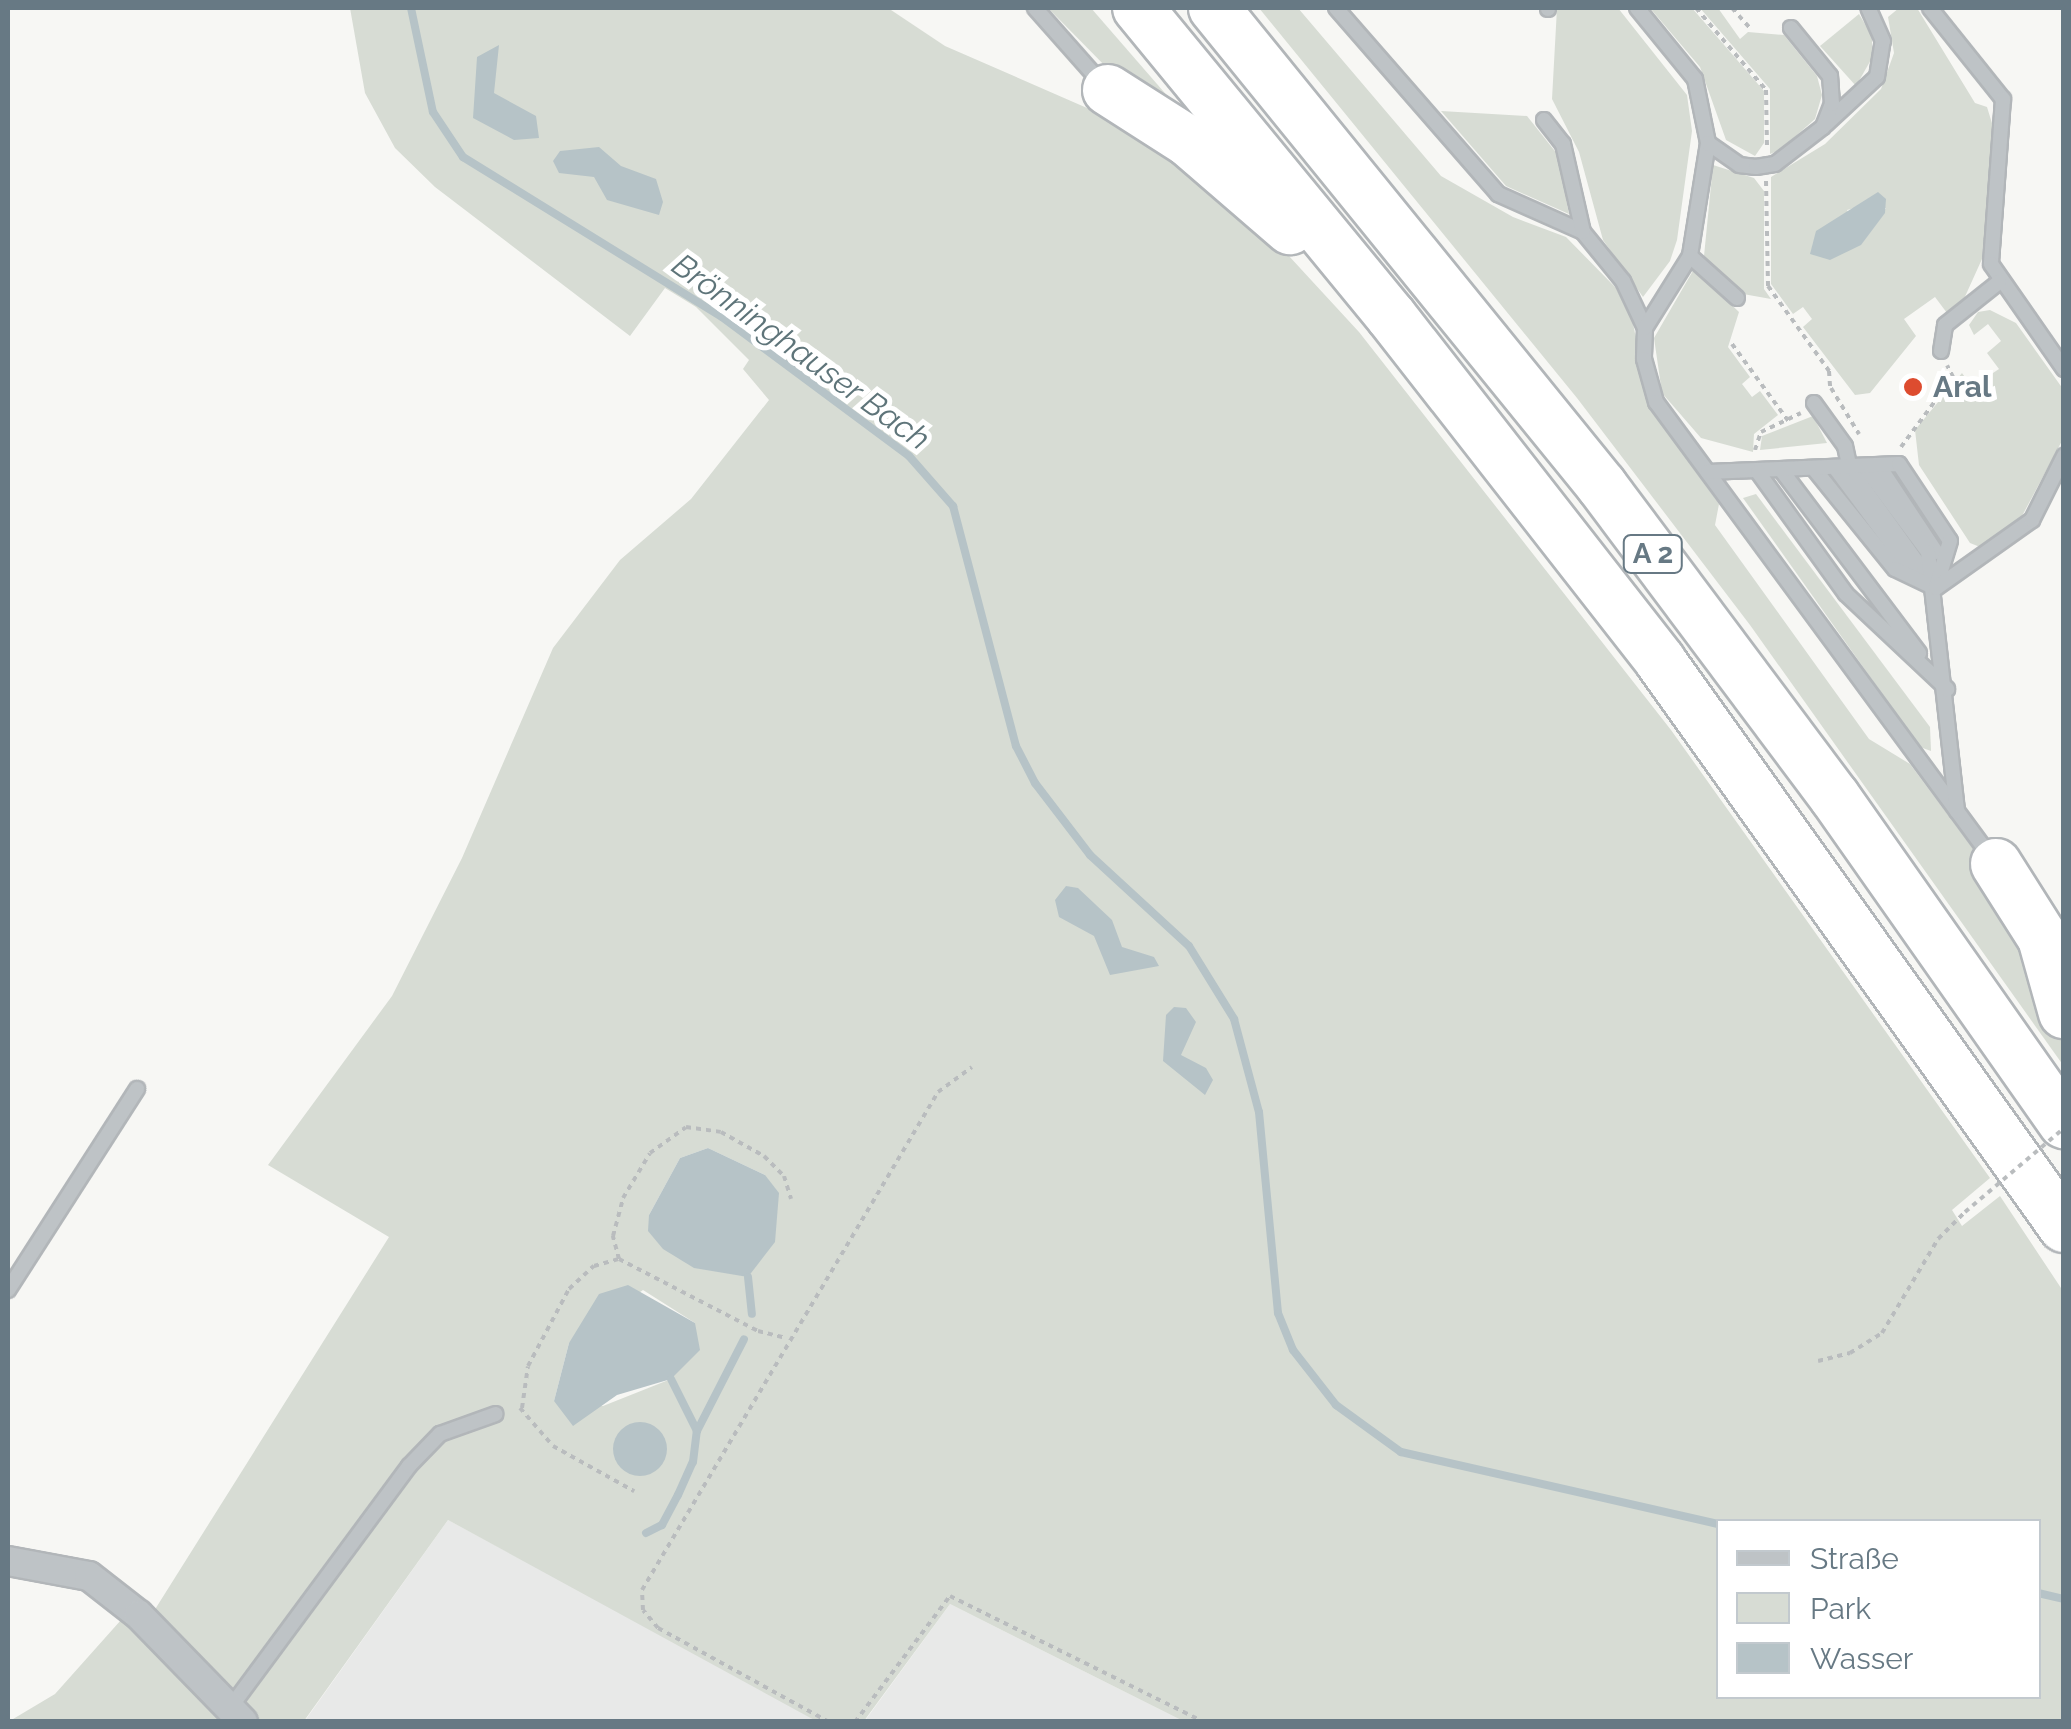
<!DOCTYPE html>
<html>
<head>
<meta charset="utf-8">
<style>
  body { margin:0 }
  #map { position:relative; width:2071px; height:1729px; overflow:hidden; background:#f7f7f4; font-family:Raleway,sans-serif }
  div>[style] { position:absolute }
  .built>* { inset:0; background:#e8e9e8 }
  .green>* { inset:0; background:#d7dcd4 }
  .water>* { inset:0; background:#b6c3c7 }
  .round { border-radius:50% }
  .stream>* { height:8px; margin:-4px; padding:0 4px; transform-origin:4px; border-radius:4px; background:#b6c3c7 }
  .path>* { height:4px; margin-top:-2px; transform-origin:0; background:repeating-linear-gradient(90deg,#b9bcbe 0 5px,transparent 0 10px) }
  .roads { filter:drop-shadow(2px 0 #b2b6b9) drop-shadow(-2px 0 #b2b6b9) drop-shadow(0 2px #b2b6b9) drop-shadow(0 -2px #b2b6b9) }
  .lane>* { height:14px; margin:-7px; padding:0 7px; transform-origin:7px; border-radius:7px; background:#bec3c6 }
  .street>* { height:28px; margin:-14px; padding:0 14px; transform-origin:14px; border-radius:14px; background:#bec3c6 }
  .highway>* { height:50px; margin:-25px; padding:0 25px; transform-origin:25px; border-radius:25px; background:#fff }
  .path-bridge>* { height:4px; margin-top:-2px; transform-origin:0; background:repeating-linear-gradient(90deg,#b9bcbe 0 5px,transparent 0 10px) }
  .dots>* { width:28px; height:28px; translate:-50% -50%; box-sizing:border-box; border:5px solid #fff; border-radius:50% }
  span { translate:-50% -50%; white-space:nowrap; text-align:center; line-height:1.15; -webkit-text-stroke:10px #fff; paint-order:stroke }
  .shield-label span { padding:2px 8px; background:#fff; border:2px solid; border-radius:8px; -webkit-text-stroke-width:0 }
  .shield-label { font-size:28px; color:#677984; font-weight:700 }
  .poi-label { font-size:30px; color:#677984; font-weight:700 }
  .left { translate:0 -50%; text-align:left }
  .water-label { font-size:32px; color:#5e7479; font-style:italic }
  .frame { position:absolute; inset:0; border:10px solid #677984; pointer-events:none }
  .legend { position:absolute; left:1716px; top:1519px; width:325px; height:180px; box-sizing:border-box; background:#fff; border:2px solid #c2c9ce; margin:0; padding:12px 18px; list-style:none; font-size:30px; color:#677984 }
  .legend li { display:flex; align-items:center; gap:20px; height:50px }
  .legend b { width:50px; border:2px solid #c2c9ce }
</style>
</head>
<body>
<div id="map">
  <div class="built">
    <i style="clip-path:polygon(448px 1520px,736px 1674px,816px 1721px,304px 1722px)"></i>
    <i style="clip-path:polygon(950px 1604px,1183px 1721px,864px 1722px)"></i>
  </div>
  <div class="green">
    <i style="clip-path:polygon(evenodd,350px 8px,888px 8px,945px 46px,1142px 132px,1265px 230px,1359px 332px,1671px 730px,1990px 1178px,1952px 1210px,1962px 1226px,2000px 1196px,2063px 1291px,2063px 1721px,1183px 1721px,950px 1604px,864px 1721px,816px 1721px,448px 1520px,304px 1721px,261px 1721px,154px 1611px,389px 1237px,268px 1165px,392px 996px,462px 858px,553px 648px,620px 560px,691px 499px,769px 400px,743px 369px,749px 360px,696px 307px,665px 288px,630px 336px,435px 187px,395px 148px,365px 93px,350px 8px,708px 1148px,765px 1175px,649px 1215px,680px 1158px,708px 1148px,350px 8px,643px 1290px,695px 1323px,671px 1379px,603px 1406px,554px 1401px,569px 1343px,643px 1290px,350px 8px,1718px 1522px,2038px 1522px,2038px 1696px,1718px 1696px,1718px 1522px)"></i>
    <i style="clip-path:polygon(1048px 8px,1091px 8px,1203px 137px,1112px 73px)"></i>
    <i style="clip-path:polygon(1259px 8px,1298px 8px,1441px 176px,1513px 217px,1566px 237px,1616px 288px,1633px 323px,1649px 407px,1719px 504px,1715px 525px,1869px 739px,1910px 764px,2004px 890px,2063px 1046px,2063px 1065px,1750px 625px,1577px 398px)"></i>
    <i style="clip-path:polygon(1557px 8px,1618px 8px,1687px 95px,1692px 131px,1677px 240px,1670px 261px,1643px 297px,1603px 240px,1579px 152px,1552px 99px)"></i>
    <i style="clip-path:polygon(1650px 8px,1692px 8px,1764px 91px,1764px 143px,1755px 156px,1726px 140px,1700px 67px)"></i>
    <i style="clip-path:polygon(1700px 8px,1718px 8px,1740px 39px,1748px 32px,1784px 35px,1817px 76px,1822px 95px,1815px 119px,1780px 150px,1770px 154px,1770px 89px)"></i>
    <i style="clip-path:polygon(evenodd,1899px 8px,1917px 8px,1975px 103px,1987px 107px,1995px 133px,1982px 259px,1963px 301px,1947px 313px,1935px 297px,1904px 319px,1916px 336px,1870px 393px,1855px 395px,1803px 327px,1812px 319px,1803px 307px,1793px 314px,1771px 284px,1771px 177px,1825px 144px,1881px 89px,1894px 53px,1888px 17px,1899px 8px,1858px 207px,1886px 208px,1863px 239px,1847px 210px,1858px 207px)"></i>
    <i style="clip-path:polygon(1859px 14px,1872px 36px,1872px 58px,1856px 86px,1820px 46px)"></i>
    <i style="clip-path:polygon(1441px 111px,1527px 116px,1558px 155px,1569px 214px,1506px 186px)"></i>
    <i style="clip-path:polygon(1713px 165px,1754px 178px,1764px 191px,1764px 289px,1771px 299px,1743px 294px,1704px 256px)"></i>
    <i style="clip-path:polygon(1694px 269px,1739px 312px,1728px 347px,1750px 377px,1742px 384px,1752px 397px,1760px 391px,1778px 415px,1754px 434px,1753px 452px,1701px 438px,1662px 393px,1654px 338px)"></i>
    <i style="clip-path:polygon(1990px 310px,2016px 323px,2063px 389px,2064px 437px,2022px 516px,1980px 547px,1970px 543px,1919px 465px,1915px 430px,1962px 373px,1972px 387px,1999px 369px,1987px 353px,2001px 341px,1988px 324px,1974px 335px,1969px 325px,1978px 312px)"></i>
    <i style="clip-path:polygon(1813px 416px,1827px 443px,1760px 450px,1762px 436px)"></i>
    <i style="clip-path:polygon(1756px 494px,1930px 727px,1931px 751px,1920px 747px,1743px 498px)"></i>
    <i style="clip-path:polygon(121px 1620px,223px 1721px,8px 1722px,55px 1694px)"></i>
  </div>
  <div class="water">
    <i style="clip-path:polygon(499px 45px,494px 93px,536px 116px,539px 138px,514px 140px,473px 118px,477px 57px)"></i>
    <i style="clip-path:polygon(599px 147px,621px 166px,656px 179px,663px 202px,659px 215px,607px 200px,594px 177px,559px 173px,553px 161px,560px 151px)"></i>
    <i style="clip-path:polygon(1878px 192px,1886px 199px,1885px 213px,1861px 245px,1830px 260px,1810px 254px,1816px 231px)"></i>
    <i style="clip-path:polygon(1066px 886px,1078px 888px,1112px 920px,1122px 947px,1154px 957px,1159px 966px,1110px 975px,1094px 936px,1059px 917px,1055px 900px)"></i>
    <i style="clip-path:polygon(1174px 1007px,1186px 1008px,1196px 1022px,1181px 1055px,1206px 1068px,1213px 1080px,1205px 1095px,1163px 1061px,1166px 1015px)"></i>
    <i style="clip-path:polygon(708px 1148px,765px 1175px,779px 1193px,775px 1242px,748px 1277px,694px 1268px,663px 1249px,648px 1231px,649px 1215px,680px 1158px)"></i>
    <i style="clip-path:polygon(628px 1285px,695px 1323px,700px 1350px,671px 1379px,617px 1395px,573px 1426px,554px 1401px,569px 1343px,599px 1294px)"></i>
    <i class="round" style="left:613px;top:1422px;width:54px;height:54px"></i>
  </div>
  <div class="stream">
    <i style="left:411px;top:8px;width:106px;rotate:78.1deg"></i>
    <i style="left:433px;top:112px;width:54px;rotate:56.3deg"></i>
    <i style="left:463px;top:157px;width:304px;rotate:31.7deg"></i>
    <i style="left:722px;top:317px;width:233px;rotate:36.6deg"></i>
    <i style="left:909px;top:456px;width:67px;rotate:48.7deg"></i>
    <i style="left:953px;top:506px;width:248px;rotate:75.3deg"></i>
    <i style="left:1016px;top:746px;width:42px;rotate:62.8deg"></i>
    <i style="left:1035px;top:783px;width:91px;rotate:52.6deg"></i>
    <i style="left:1090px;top:855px;width:134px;rotate:42.6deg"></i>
    <i style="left:1189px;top:946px;width:86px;rotate:58.3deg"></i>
    <i style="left:1234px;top:1019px;width:96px;rotate:75deg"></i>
    <i style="left:1259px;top:1112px;width:202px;rotate:84.6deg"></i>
    <i style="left:1278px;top:1313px;width:40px;rotate:68deg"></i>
    <i style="left:1293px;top:1350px;width:70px;rotate:52deg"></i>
    <i style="left:1336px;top:1405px;width:80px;rotate:35.9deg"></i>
    <i style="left:1401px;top:1452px;width:325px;rotate:12.8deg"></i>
    <i style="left:748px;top:1277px;width:37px;rotate:84deg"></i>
    <i style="left:671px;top:1379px;width:58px;rotate:63.4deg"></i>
    <i style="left:646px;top:1533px;width:18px;rotate:-27deg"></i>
    <i style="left:662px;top:1525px;width:34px;rotate:-62deg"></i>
    <i style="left:678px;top:1495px;width:36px;rotate:-66deg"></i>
    <i style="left:693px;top:1462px;width:31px;rotate:-83deg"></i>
    <i style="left:697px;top:1431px;width:103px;rotate:-62.9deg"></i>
    <i style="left:2038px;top:1593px;width:27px;rotate:13deg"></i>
  </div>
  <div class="path">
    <i style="left:1696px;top:8px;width:108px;rotate:49.5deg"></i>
    <i style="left:1766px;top:90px;width:57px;rotate:89deg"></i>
    <i style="left:1732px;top:8px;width:27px;rotate:48deg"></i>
    <i style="left:1766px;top:181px;width:105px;rotate:88.9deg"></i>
    <i style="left:1768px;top:286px;width:105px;rotate:54.3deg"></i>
    <i style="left:1829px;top:371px;width:16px;rotate:86deg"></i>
    <i style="left:1732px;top:344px;width:97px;rotate:53.8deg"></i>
    <i style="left:1831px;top:388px;width:54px;rotate:58.7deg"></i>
    <i style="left:1901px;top:447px;width:87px;rotate:-53.4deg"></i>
    <i style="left:1953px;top:377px;width:13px;rotate:-117deg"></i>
    <i style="left:1755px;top:450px;width:19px;rotate:-72deg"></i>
    <i style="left:1761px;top:432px;width:44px;rotate:-25.4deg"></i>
    <i style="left:619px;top:1259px;width:24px;rotate:-105deg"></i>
    <i style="left:613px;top:1236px;width:39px;rotate:-75deg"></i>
    <i style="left:623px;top:1198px;width:52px;rotate:-59deg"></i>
    <i style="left:650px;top:1153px;width:44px;rotate:-35.8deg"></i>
    <i style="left:686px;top:1127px;width:35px;rotate:8deg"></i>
    <i style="left:721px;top:1132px;width:49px;rotate:29.2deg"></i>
    <i style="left:764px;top:1156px;width:28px;rotate:45deg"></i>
    <i style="left:784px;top:1176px;width:24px;rotate:73deg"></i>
    <i style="left:1818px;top:1361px;width:33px;rotate:-14deg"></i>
    <i style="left:1850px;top:1353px;width:38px;rotate:-32deg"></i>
    <i style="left:1882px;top:1333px;width:109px;rotate:-59.2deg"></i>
    <i style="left:1938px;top:1239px;width:38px;rotate:-45deg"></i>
    <i style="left:520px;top:1408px;width:50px;rotate:49deg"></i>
    <i style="left:553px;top:1446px;width:93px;rotate:29.1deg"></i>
    <i style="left:522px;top:1408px;width:42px;rotate:-81.9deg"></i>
    <i style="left:528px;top:1366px;width:87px;rotate:-62deg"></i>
    <i style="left:569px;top:1289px;width:34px;rotate:-43deg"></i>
    <i style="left:594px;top:1266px;width:26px;rotate:-16deg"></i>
    <i style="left:619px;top:1259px;width:157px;rotate:27.4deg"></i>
    <i style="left:758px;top:1331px;width:29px;rotate:14deg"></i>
    <i style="left:829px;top:1722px;width:195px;rotate:-151.2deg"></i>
    <i style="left:658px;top:1628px;width:23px;rotate:-130deg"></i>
    <i style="left:643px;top:1610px;width:20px;rotate:-93deg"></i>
    <i style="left:642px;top:1590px;width:579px;rotate:-59.27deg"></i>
    <i style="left:938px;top:1092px;width:42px;rotate:-36.3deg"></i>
    <i style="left:855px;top:1722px;width:158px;rotate:-53deg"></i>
    <i style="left:950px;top:1596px;width:284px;rotate:26.4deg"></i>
  </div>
  <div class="roads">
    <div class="lane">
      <i style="left:1035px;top:8px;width:104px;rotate:48.5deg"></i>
      <i style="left:1336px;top:8px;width:247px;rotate:48.9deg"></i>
      <i style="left:1498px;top:194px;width:93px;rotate:24.1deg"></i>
      <i style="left:1583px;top:232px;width:63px;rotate:50.8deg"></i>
      <i style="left:1623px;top:281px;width:52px;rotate:64.9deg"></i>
      <i style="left:1645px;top:328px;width:31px;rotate:92deg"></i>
      <i style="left:1644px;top:359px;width:45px;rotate:74.4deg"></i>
      <i style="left:1656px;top:402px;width:569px;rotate:53.65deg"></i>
      <i style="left:1637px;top:8px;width:92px;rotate:50.8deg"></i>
      <i style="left:1695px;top:79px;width:65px;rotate:78.5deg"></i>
      <i style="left:1708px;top:143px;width:114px;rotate:99.1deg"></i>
      <i style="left:1690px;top:256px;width:85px;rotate:122deg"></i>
      <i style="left:1930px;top:8px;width:117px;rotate:51.3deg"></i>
      <i style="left:2003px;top:99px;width:165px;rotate:94.2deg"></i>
      <i style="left:1991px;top:264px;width:128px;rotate:55.2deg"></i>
      <i style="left:1548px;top:9px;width:1px;rotate:-90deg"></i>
      <i style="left:1544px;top:120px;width:31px;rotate:52deg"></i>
      <i style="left:1563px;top:144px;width:90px;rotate:77.2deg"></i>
      <i style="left:1826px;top:124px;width:69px;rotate:-42.7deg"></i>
      <i style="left:1877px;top:77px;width:36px;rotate:-81deg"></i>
      <i style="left:1883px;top:41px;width:36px;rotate:-114deg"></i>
      <i style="left:1708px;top:143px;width:38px;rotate:35deg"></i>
      <i style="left:1739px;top:165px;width:17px;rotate:7deg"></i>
      <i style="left:1756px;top:167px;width:19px;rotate:-9deg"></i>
      <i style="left:1775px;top:164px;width:61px;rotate:-37.6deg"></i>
      <i style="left:1823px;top:127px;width:25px;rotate:-69deg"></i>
      <i style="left:1832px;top:104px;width:28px;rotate:-94deg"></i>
      <i style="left:1830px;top:76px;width:62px;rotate:-129.1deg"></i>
      <i style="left:1690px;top:256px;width:63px;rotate:41.8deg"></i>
      <i style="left:1941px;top:351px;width:26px;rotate:-81deg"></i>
      <i style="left:1945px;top:325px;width:69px;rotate:-38.5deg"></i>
      <i style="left:1814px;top:403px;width:53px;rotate:54.2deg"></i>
      <i style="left:1845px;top:446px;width:24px;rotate:78deg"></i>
      <i style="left:1850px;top:469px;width:135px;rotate:54.3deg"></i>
      <i style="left:1879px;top:466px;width:103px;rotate:56.5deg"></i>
      <i style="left:1865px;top:467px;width:106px;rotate:53.5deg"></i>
      <i style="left:1928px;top:552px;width:261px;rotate:83.6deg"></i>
      <i style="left:1836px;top:469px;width:126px;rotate:53.4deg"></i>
      <i style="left:1815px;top:470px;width:127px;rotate:51.1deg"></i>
      <i style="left:1895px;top:569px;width:44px;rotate:25.4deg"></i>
      <i style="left:1782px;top:471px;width:228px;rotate:53deg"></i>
      <i style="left:1708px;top:472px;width:191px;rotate:-2.4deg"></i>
      <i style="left:1899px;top:464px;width:92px;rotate:56.5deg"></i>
      <i style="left:1950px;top:541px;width:48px;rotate:106.9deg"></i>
      <i style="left:1758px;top:472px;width:150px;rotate:54.2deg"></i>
      <i style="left:1846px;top:594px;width:139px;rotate:43.2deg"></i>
      <i style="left:1936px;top:588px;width:118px;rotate:-35.3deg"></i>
      <i style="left:2032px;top:520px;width:72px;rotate:-63.4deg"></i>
      <i style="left:8px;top:1290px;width:239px;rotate:-57.3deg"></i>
      <i style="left:230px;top:1708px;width:301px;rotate:-53.5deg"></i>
      <i style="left:409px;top:1466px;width:45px;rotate:-45.9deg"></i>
      <i style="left:440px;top:1434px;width:59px;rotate:-19.7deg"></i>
    </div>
    <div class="street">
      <i style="left:8px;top:1561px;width:82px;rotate:10.5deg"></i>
      <i style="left:89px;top:1576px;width:63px;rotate:38deg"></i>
      <i style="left:139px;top:1615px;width:149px;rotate:45.8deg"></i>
    </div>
    <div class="highway">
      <i style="left:1138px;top:8px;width:399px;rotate:50.6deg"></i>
      <i style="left:1391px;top:316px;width:439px;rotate:52deg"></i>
      <i style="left:1661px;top:662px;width:694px;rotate:54.5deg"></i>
      <i style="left:1214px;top:8px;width:616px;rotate:50.93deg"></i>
      <i style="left:1602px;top:486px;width:387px;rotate:53.2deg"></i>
      <i style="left:1834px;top:796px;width:400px;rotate:54.9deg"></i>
      <i style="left:1108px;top:90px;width:95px;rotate:32.5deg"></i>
      <i style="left:1188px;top:141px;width:135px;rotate:40.8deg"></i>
      <i style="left:1996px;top:864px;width:88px;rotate:57.6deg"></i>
      <i style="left:2043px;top:938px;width:78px;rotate:74.4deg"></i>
    </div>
  </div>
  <div class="path-bridge">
    <i style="left:1965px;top:1212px;width:130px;rotate:-40.3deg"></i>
  </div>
  <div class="dots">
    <i style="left:1913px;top:387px;background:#dd4c2f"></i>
  </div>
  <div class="shield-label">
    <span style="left:1653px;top:554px">A 2</span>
  </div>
  <div class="poi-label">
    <span class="left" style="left:1933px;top:387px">Aral</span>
  </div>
  <div class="water-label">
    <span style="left:801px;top:352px;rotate:36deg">Brönninghauser Bach</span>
  </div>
  <div class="frame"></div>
  <ul class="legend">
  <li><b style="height:12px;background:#bec3c6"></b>Straße</li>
  <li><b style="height:28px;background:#d7dcd4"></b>Park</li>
  <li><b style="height:28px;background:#b6c3c7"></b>Wasser</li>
  </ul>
</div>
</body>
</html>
